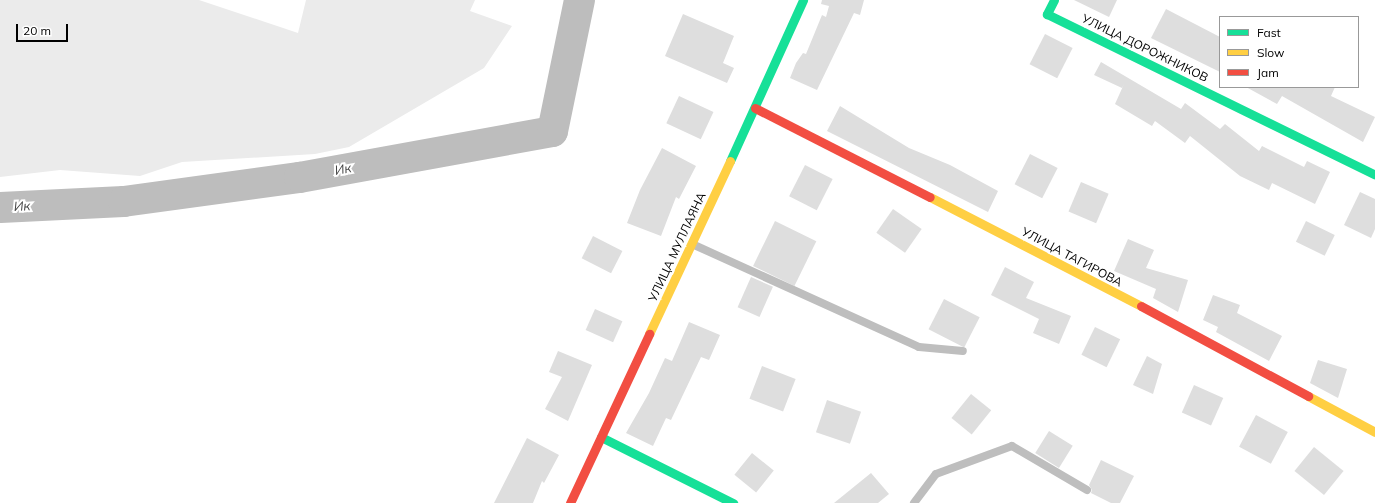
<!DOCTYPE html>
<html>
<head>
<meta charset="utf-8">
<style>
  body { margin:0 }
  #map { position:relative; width:1375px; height:503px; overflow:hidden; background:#fff; font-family:Mulish,sans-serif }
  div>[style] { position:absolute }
  .green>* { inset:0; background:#ebebeb }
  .river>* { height:31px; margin:-15.5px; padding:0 15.5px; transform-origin:15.5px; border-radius:15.5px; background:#bdbdbd }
  .building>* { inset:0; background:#dedede; transform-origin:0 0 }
  .lane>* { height:8px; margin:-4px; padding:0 4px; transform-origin:4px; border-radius:4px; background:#bebebe }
  .fast>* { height:9px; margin:-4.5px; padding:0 4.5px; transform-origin:4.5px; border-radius:4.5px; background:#16e098 }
  .slow>* { height:9px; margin:-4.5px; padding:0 4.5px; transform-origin:4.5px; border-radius:4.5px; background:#ffcf43 }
  .jam>* { height:9px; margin:-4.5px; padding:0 4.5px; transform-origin:4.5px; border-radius:4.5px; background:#f24e42 }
  span { translate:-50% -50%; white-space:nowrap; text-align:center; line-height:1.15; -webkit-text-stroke:4px #fff; paint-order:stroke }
  .street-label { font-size:12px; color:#000 }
  .water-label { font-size:13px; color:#424242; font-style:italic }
  .legend { position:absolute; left:1219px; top:16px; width:140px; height:72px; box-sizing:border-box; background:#fff; border:1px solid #999; margin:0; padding:5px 7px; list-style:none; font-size:12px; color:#000 }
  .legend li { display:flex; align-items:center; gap:8px; height:20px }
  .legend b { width:20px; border:1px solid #999 }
  .scale { position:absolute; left:16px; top:24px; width:52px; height:18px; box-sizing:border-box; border:2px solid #000; border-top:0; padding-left:5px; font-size:12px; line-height:14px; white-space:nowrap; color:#000; -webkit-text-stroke:3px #fff; paint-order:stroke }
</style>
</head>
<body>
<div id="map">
  <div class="green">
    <i style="clip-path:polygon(0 0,199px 0,298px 33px,306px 0,475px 0,470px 11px,512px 26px,484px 68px,349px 147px,315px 154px,182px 162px,140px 176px,60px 170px,0 177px)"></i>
  </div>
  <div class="river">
    <i style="left:0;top:207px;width:123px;rotate:-2.8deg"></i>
    <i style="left:123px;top:201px;width:178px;rotate:-7.8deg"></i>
    <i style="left:299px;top:177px;width:257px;rotate:-10.3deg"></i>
    <i style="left:552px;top:131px;width:134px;rotate:-78.4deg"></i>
  </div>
  <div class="building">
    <i style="clip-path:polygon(822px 0,864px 0,860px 15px,854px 13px,817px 90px,790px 78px,796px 63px,803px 53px,806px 54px,822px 15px,826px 17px,829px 6px,821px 4px)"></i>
    <i style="clip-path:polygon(1074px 0,1117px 0,1109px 17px)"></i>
    <i style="clip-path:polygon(1166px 9px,1220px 37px,1220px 72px,1151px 38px)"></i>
    <i style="clip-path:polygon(683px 14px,734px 36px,723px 63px,734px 68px,727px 83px,665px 56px)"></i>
    <i style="left:1045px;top:34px;width:31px;height:34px;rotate:27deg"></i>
    <i style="clip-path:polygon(1101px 62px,1181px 109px,1185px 103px,1220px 129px,1225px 124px,1259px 151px,1262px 146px,1304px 167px,1307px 161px,1330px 172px,1315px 204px,1272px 183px,1269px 190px,1240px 176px,1190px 136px,1185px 143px,1155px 121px,1152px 126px,1115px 104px,1124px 84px,1122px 88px,1094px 75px)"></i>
    <i style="clip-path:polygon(1246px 87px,1335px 87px,1331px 96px,1375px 117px,1363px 142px,1282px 96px,1277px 104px)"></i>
    <i style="left:679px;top:96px;width:38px;height:30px;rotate:25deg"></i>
    <i style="clip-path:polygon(840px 106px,909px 148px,950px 165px,998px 191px,988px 212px,827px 131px)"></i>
    <i style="clip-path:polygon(662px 148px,696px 166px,679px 199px,676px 197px,661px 236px,627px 223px,640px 190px)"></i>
    <i style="left:1030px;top:154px;width:31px;height:34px;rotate:27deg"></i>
    <i style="left:805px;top:165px;width:31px;height:35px;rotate:27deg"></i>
    <i style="left:1081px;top:182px;width:30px;height:32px;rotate:23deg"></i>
    <i style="clip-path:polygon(1360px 192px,1375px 199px,1375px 229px,1371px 238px,1344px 225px)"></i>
    <i style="left:893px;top:209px;width:35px;height:29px;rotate:35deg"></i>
    <i style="left:775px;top:221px;width:46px;height:50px;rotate:26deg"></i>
    <i style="left:1306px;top:221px;width:32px;height:23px;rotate:26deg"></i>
    <i style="left:593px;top:236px;width:33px;height:25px;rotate:27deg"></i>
    <i style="clip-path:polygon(1128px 239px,1154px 250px,1146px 268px,1188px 280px,1178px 312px,1153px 298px,1156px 289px,1114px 271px)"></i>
    <i style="clip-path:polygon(1005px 267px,1034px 282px,1026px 298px,1071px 316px,1059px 344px,1033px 333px,1039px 319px,991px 295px)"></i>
    <i style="left:751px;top:277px;width:24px;height:33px;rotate:24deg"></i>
    <i style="clip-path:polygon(1213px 295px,1240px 305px,1237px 313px,1282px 336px,1269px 361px,1216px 332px,1218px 327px,1203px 320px)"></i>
    <i style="left:944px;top:299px;width:40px;height:34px;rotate:27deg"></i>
    <i style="left:595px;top:309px;width:30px;height:23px;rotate:24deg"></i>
    <i style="clip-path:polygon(689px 322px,720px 335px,709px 360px,701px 357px,671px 420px,666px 418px,653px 446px,626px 433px,649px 393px,665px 358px,672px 361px)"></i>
    <i style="left:1095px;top:327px;width:28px;height:31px;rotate:26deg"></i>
    <i style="clip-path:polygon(558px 351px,592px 365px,568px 421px,545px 409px,562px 377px,549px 372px)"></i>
    <i style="clip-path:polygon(1147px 356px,1162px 364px,1153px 394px,1133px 385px)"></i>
    <i style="clip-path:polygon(1318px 360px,1347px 369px,1338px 398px,1310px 383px)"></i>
    <i style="left:762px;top:366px;width:36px;height:35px;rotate:21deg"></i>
    <i style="left:1194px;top:385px;width:32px;height:30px;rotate:24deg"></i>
    <i style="left:971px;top:394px;width:26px;height:31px;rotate:39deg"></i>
    <i style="left:827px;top:400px;width:36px;height:34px;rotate:19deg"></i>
    <i style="left:1256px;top:415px;width:36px;height:36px;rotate:28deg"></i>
    <i style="left:1049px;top:431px;width:28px;height:26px;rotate:32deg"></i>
    <i style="clip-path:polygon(527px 438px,559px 455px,544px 483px,542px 481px,533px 503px,494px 503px)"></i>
    <i style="left:1314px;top:447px;width:38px;height:31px;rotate:39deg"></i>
    <i style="left:752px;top:453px;width:28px;height:28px;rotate:39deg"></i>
    <i style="clip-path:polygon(1101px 460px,1134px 476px,1120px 503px,1111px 503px,1091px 493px,1092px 490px,1089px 485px)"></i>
    <i style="clip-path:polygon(871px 473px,889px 494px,878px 503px,834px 503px)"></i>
  </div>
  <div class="lane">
    <i style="left:692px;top:244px;width:249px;rotate:24.4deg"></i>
    <i style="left:919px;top:347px;width:44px;rotate:5.2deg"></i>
    <i style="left:914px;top:503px;width:36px;rotate:-53deg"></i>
    <i style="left:936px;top:474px;width:81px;rotate:-20.2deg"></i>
    <i style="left:1012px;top:446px;width:87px;rotate:30.4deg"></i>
  </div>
  <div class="fast">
    <i style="left:1054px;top:0;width:16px;rotate:117deg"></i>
    <i style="left:1047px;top:14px;width:365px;rotate:26.1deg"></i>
    <i style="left:730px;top:161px;width:177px;rotate:-65.6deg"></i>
    <i style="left:601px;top:437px;width:148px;rotate:26.6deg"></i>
  </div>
  <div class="slow">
    <i style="left:930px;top:197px;width:237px;rotate:27.3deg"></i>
    <i style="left:649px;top:334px;width:191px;rotate:-64.9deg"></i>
    <i style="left:1308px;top:396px;width:76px;rotate:28.2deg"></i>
  </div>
  <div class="jam">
    <i style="left:755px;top:108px;width:196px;rotate:27deg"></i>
    <i style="left:1141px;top:306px;width:190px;rotate:28.3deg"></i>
    <i style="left:570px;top:503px;width:187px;rotate:-64.9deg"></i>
  </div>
  <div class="street-label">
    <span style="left:1145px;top:48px;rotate:26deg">УЛИЦА ДОРОЖНИКОВ</span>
    <span style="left:677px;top:247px;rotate:-65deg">УЛИЦА МУЛЛАЯНА</span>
    <span style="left:1072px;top:257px;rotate:28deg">УЛИЦА ТАГИРОВА</span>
  </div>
  <div class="water-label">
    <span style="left:343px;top:169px;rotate:-10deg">Ик</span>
    <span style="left:22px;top:206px;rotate:-3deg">Ик</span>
  </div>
  <ul class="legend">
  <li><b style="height:5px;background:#16e098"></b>Fast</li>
  <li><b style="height:5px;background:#ffcf43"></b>Slow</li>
  <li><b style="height:5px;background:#f24e42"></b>Jam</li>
  </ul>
  <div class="scale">20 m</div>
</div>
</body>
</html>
